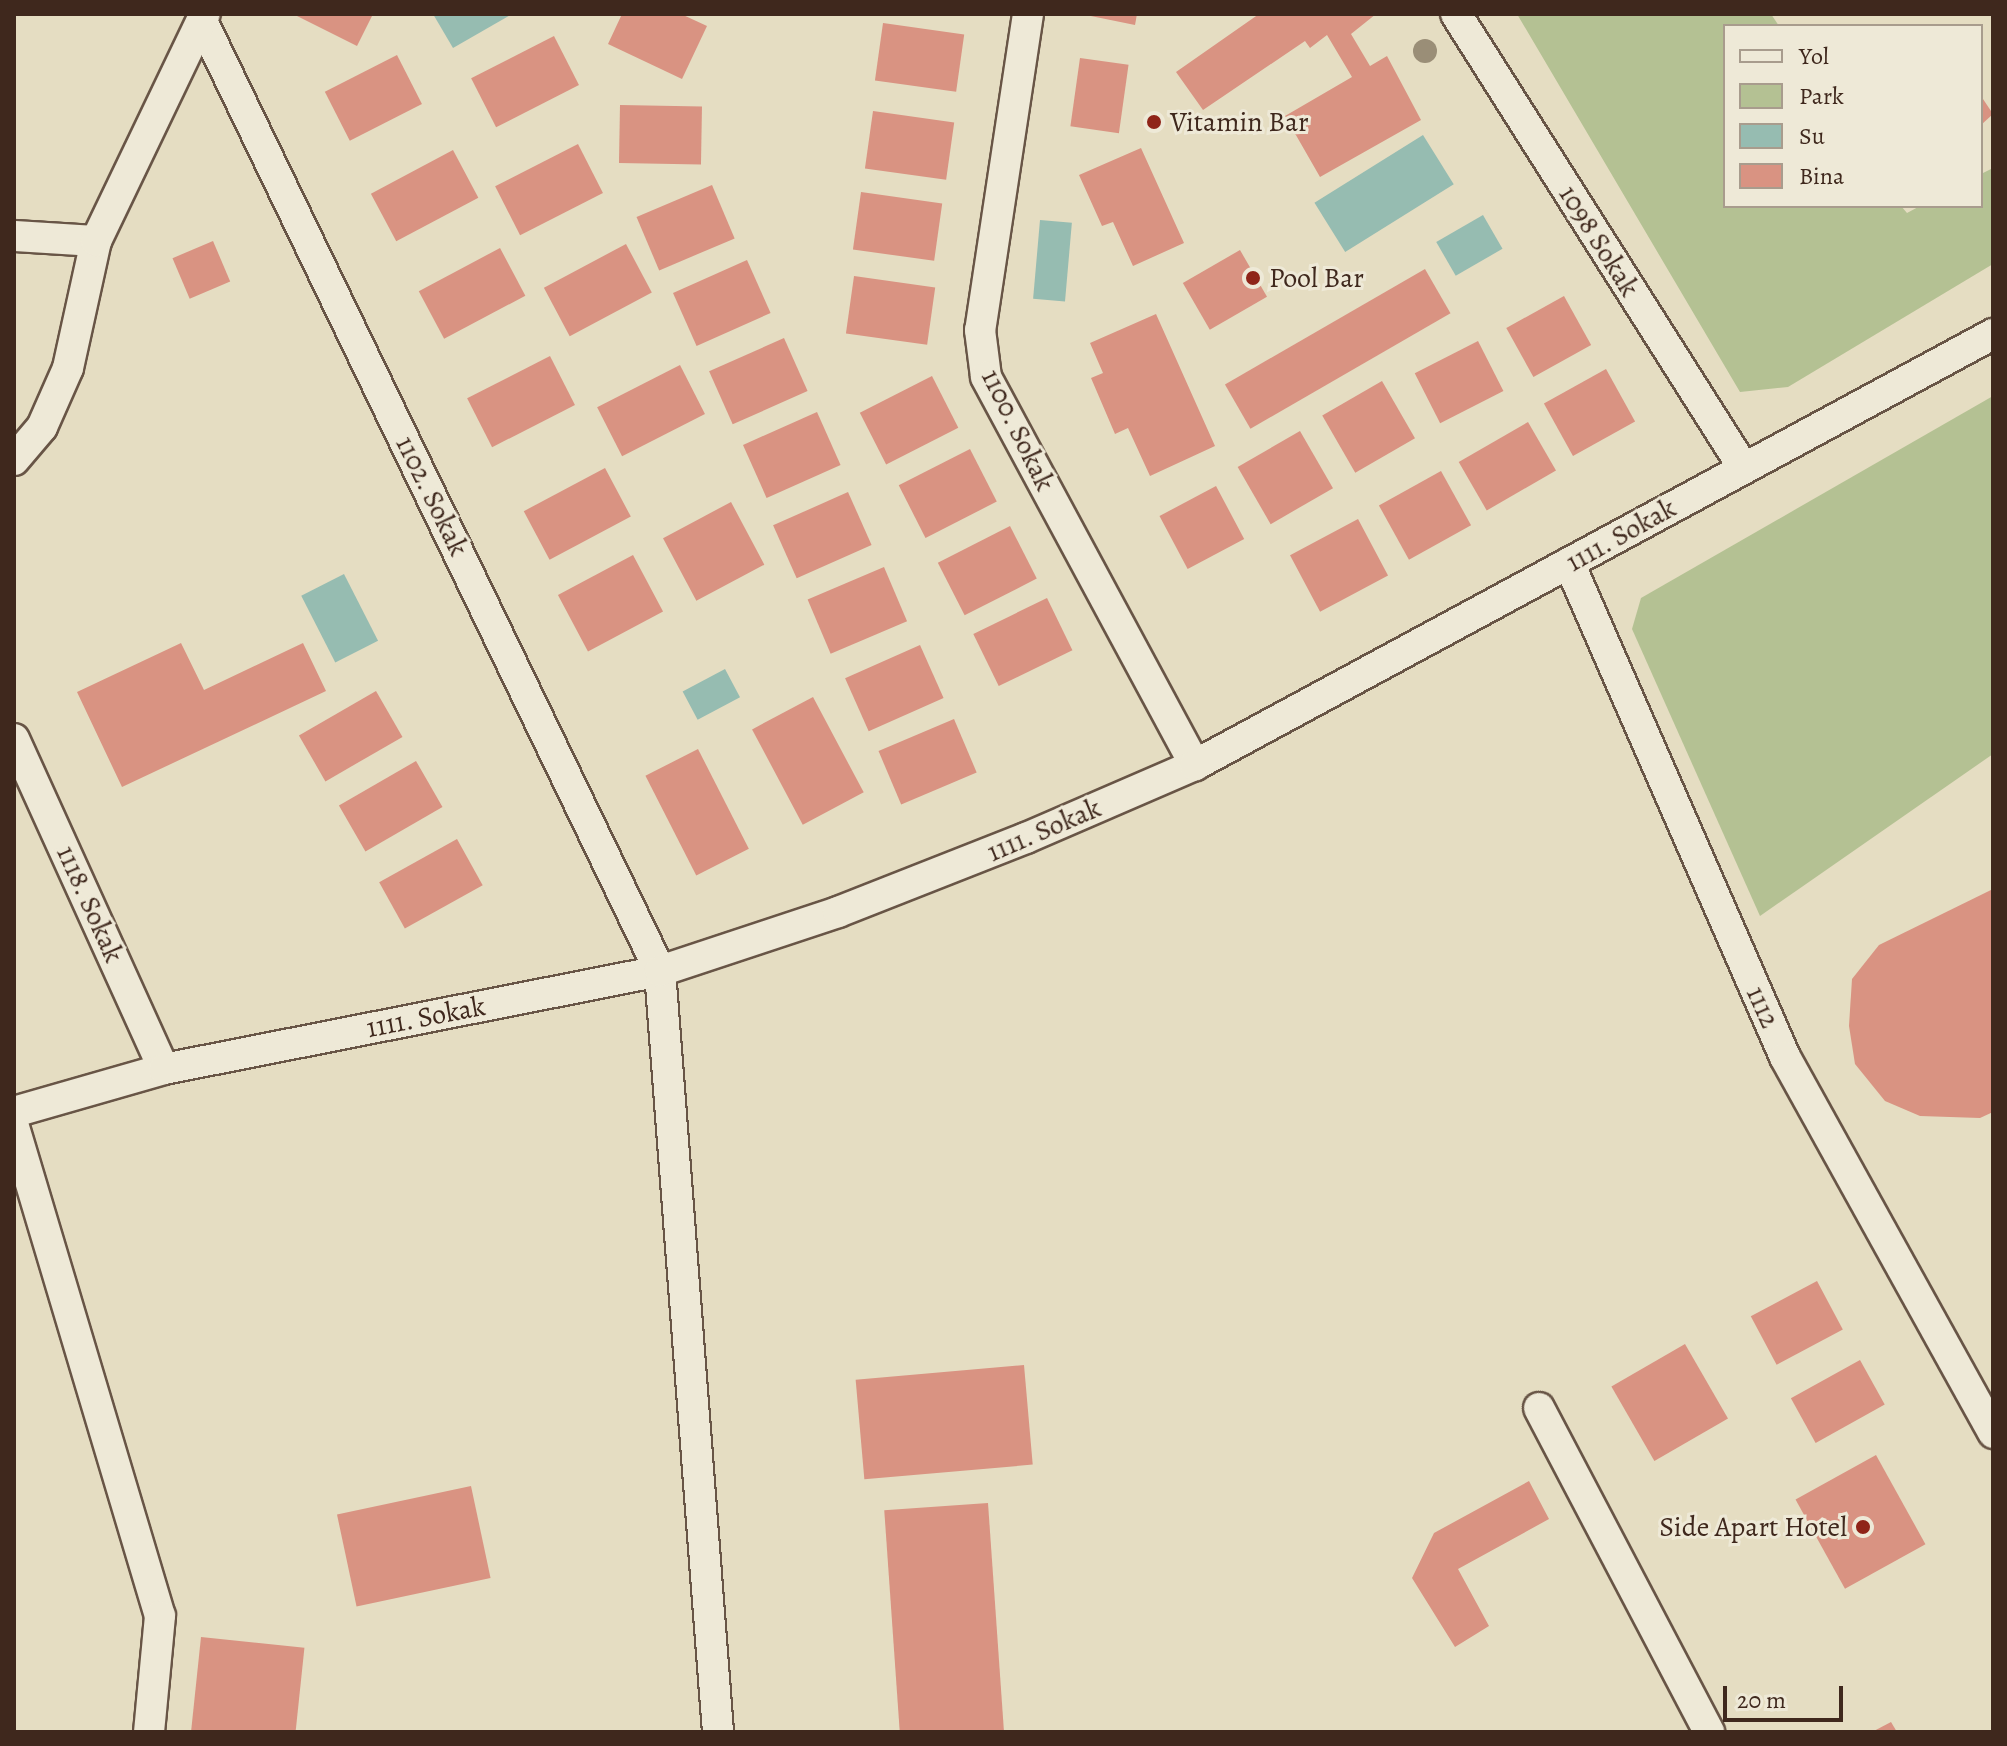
<!DOCTYPE html>
<html>
<head>
<meta charset="utf-8">
<style>
  body { margin:0 }
  #map { position:relative; width:2007px; height:1746px; overflow:hidden; background:#e5ddc2; font-family:Alegreya,serif }
  div>[style] { position:absolute }
  .green>* { inset:0; background:#b4c193 }
  .water>* { inset:0; background:#96bcb1; transform-origin:0 0 }
  .building>* { inset:0; background:#d99382; transform-origin:0 0 }
  .roads { filter:drop-shadow(2px 0 #685546) drop-shadow(-2px 0 #685546) drop-shadow(0 2px #685546) drop-shadow(0 -2px #685546) }
  .street>* { height:30px; margin:-15px; padding:0 15px; transform-origin:15px; border-radius:15px; background:#eee9d7 }
  .trees>* { width:24px; height:24px; margin:-12px; border-radius:50%; background:#9a8e77 }
  .dots>* { width:22px; height:22px; translate:-50% -50%; box-sizing:border-box; border:4px solid #eee9d7; border-radius:50% }
  span { translate:-50% -50%; white-space:nowrap; text-align:center; line-height:1.15; -webkit-text-stroke:6px #eee9d7; paint-order:stroke }
  .poi-label { font-size:28px; color:#3f281d }
  .left { translate:0 -50%; text-align:left }
  .right { translate:-100% -50%; text-align:right }
  .street-label { font-size:28px; color:#3f281d }
  .frame { position:absolute; inset:0; border:16px solid #3f281d; pointer-events:none }
  .legend { position:absolute; left:1723px; top:24px; width:260px; height:184px; box-sizing:border-box; background:#eee9d7; border:2px solid #a89c8d; margin:0; padding:10px 14px; list-style:none; font-size:24px; color:#3f281d }
  .legend li { display:flex; align-items:center; gap:16px; height:40px }
  .legend b { width:40px; border:2px solid #a89c8d }
  .scale { position:absolute; left:1723px; top:1686px; width:120px; height:36px; box-sizing:border-box; border:4px solid #3f281d; border-top:0; padding-left:10px; font-size:24px; line-height:28px; white-space:nowrap; color:#3f281d; -webkit-text-stroke:6px #eee9d7; paint-order:stroke }
</style>
</head>
<body>
<div id="map">
  <div class="green">
    <i style="clip-path:polygon(1517px 14px,1771px 14px,1779px 26px,1725px 26px,1725px 206px,1901px 206px,1907px 213px,1920px 206px,1981px 206px,1981px 174px,1993px 168px,1993px 264px,1788px 387px,1740px 392px)"></i>
    <i style="clip-path:polygon(1993px 396px,1993px 754px,1760px 916px,1632px 629px,1641px 598px)"></i>
  </div>
  <div class="water">
    <i style="clip-path:polygon(433px 14px,512px 14px,453px 48px)"></i>
    <i style="left:1423px;top:135px;width:58px;height:128px;rotate:58deg"></i>
    <i style="left:1483px;top:215px;width:39px;height:54px;rotate:60deg"></i>
    <i style="left:1040px;top:220px;width:32px;height:79px;rotate:5deg"></i>
    <i style="left:344px;top:574px;width:75px;height:48px;rotate:63deg"></i>
    <i style="left:725px;top:669px;width:32px;height:48px;rotate:62deg"></i>
  </div>
  <div class="building">
    <i style="clip-path:polygon(293px 14px,373px 14px,357px 46px)"></i>
    <i style="clip-path:polygon(622px 14px,681px 14px,707px 26px,682px 79px,608px 44px)"></i>
    <i style="clip-path:polygon(1081px 14px,1137px 14px,1135px 25px)"></i>
    <i style="clip-path:polygon(1259px 14px,1376px 14px,1351px 34px,1370px 66px,1387px 56px,1421px 120px,1320px 177px,1285px 116px,1352px 77px,1327px 35px,1310px 48px,1305px 41px,1203px 110px,1176px 72px)"></i>
    <i style="left:883px;top:23px;width:82px;height:58px;rotate:8deg"></i>
    <i style="left:554px;top:36px;width:55px;height:93px;rotate:63deg"></i>
    <i style="left:397px;top:55px;width:55px;height:81px;rotate:63deg"></i>
    <i style="left:1080px;top:58px;width:49px;height:69px;rotate:8deg"></i>
    <i style="clip-path:polygon(1981px 96px,1993px 114px,1981px 125px)"></i>
    <i style="left:620px;top:105px;width:82px;height:58px;rotate:1deg"></i>
    <i style="left:873px;top:111px;width:82px;height:58px;rotate:8deg"></i>
    <i style="left:578px;top:144px;width:55px;height:93px;rotate:63deg"></i>
    <i style="clip-path:polygon(1141px 148px,1184px 243px,1133px 266px,1113px 222px,1102px 226px,1079px 175px)"></i>
    <i style="left:453px;top:150px;width:54px;height:93px;rotate:62deg"></i>
    <i style="left:712px;top:185px;width:58px;height:82px;rotate:67deg"></i>
    <i style="left:861px;top:192px;width:82px;height:58px;rotate:8deg"></i>
    <i style="left:213px;top:241px;width:44px;height:44px;rotate:67deg"></i>
    <i style="left:626px;top:244px;width:55px;height:93px;rotate:62deg"></i>
    <i style="left:500px;top:248px;width:54px;height:92px;rotate:62deg"></i>
    <i style="left:1240px;top:250px;width:54px;height:66px;rotate:60deg"></i>
    <i style="left:747px;top:260px;width:58px;height:81px;rotate:66deg"></i>
    <i style="left:1425px;top:269px;width:51px;height:231px;rotate:60deg"></i>
    <i style="left:854px;top:276px;width:82px;height:58px;rotate:8deg"></i>
    <i style="left:1564px;top:296px;width:56px;height:66px;rotate:61deg"></i>
    <i style="clip-path:polygon(1156px 314px,1215px 446px,1150px 476px,1128px 428px,1115px 434px,1091px 378px,1103px 373px,1090px 343px)"></i>
    <i style="left:784px;top:338px;width:58px;height:82px;rotate:66deg"></i>
    <i style="left:1478px;top:341px;width:56px;height:71px;rotate:63deg"></i>
    <i style="left:550px;top:356px;width:55px;height:93px;rotate:63deg"></i>
    <i style="left:680px;top:365px;width:55px;height:93px;rotate:63deg"></i>
    <i style="left:1606px;top:369px;width:60px;height:71px;rotate:61deg"></i>
    <i style="left:932px;top:376px;width:58px;height:81px;rotate:63deg"></i>
    <i style="left:1382px;top:381px;width:66px;height:69px;rotate:60deg"></i>
    <i style="left:817px;top:412px;width:58px;height:81px;rotate:66deg"></i>
    <i style="left:1528px;top:422px;width:56px;height:80px;rotate:60deg"></i>
    <i style="left:1300px;top:431px;width:66px;height:72px;rotate:60deg"></i>
    <i style="left:970px;top:449px;width:59px;height:80px;rotate:63deg"></i>
    <i style="left:605px;top:468px;width:55px;height:92px;rotate:62deg"></i>
    <i style="left:1441px;top:471px;width:62px;height:71px;rotate:61deg"></i>
    <i style="left:1216px;top:486px;width:60px;height:64px;rotate:62deg"></i>
    <i style="left:848px;top:492px;width:58px;height:82px;rotate:66deg"></i>
    <i style="left:731px;top:502px;width:71px;height:77px;rotate:62deg"></i>
    <i style="left:1358px;top:519px;width:64px;height:77px;rotate:62deg"></i>
    <i style="left:1010px;top:526px;width:59px;height:81px;rotate:63deg"></i>
    <i style="left:633px;top:555px;width:64px;height:85px;rotate:62deg"></i>
    <i style="left:884px;top:567px;width:59px;height:83px;rotate:67deg"></i>
    <i style="left:1047px;top:598px;width:58px;height:82px;rotate:64deg"></i>
    <i style="clip-path:polygon(181px 643px,204px 690px,303px 643px,326px 691px,122px 787px,77px 692px)"></i>
    <i style="left:920px;top:645px;width:58px;height:82px;rotate:66deg"></i>
    <i style="left:376px;top:691px;width:53px;height:89px;rotate:60deg"></i>
    <i style="left:813px;top:697px;width:108px;height:69px;rotate:62deg"></i>
    <i style="left:954px;top:719px;width:58px;height:82px;rotate:67deg"></i>
    <i style="left:698px;top:749px;width:112px;height:59px;rotate:63deg"></i>
    <i style="left:416px;top:761px;width:53px;height:89px;rotate:60deg"></i>
    <i style="left:457px;top:839px;width:53px;height:89px;rotate:61deg"></i>
    <i style="clip-path:polygon(1993px 889px,1993px 1112px,1980px 1118px,1920px 1116px,1885px 1101px,1855px 1064px,1849px 1026px,1852px 979px,1879px 945px)"></i>
    <i style="left:1817px;top:1281px;width:55px;height:75px;rotate:62deg"></i>
    <i style="left:1685px;top:1344px;width:86px;height:85px;rotate:60deg"></i>
    <i style="left:1860px;top:1360px;width:51px;height:79px;rotate:61deg"></i>
    <i style="left:1024px;top:1365px;width:100px;height:169px;rotate:85deg"></i>
    <i style="left:1876px;top:1455px;width:102px;height:92px;rotate:61deg"></i>
    <i style="clip-path:polygon(1529px 1481px,1549px 1519px,1458px 1569px,1489px 1626px,1455px 1647px,1412px 1578px,1434px 1533px)"></i>
    <i style="left:471px;top:1486px;width:94px;height:137px;rotate:78deg"></i>
    <i style="left:988px;top:1503px;width:229px;height:104px;rotate:86deg"></i>
    <i style="left:201px;top:1637px;width:104px;height:95px;rotate:6deg"></i>
    <i style="clip-path:polygon(1891px 1722px,1897px 1732px,1872px 1732px)"></i>
  </div>
  <div class="roads">
    <div class="street">
      <i style="left:1028px;top:14px;width:320px;rotate:98.6deg"></i>
      <i style="left:980px;top:330px;width:47px;rotate:82.7deg"></i>
      <i style="left:986px;top:377px;width:441px;rotate:61.7deg"></i>
      <i style="left:1456px;top:14px;width:536px;rotate:57.64deg"></i>
      <i style="left:202px;top:21px;width:1055px;rotate:64.26deg"></i>
      <i style="left:660px;top:971px;width:763px;rotate:85.64deg"></i>
      <i style="left:14px;top:236px;width:82px;rotate:3.5deg"></i>
      <i style="left:14px;top:460px;width:43px;rotate:-49.7deg"></i>
      <i style="left:42px;top:427px;width:64px;rotate:-66.2deg"></i>
      <i style="left:68px;top:368px;width:130px;rotate:-77.6deg"></i>
      <i style="left:96px;top:241px;width:252px;rotate:-64.4deg"></i>
      <i style="left:1569px;top:563px;width:539px;rotate:66.38deg"></i>
      <i style="left:1785px;top:1057px;width:430px;rotate:61deg"></i>
      <i style="left:14px;top:739px;width:362px;rotate:65.6deg"></i>
      <i style="left:14px;top:1112px;width:156px;rotate:-16deg"></i>
      <i style="left:164px;top:1069px;width:506px;rotate:-11.18deg"></i>
      <i style="left:660px;top:971px;width:188px;rotate:-18.3deg"></i>
      <i style="left:838px;top:912px;width:202px;rotate:-21.5deg"></i>
      <i style="left:1026px;top:838px;width:184px;rotate:-23.4deg"></i>
      <i style="left:1195px;top:765px;width:907px;rotate:-28.37deg"></i>
      <i style="left:14px;top:1127px;width:510px;rotate:73.38deg"></i>
      <i style="left:160px;top:1616px;width:117px;rotate:95.4deg"></i>
      <i style="left:1539px;top:1408px;width:366px;rotate:62.3deg"></i>
    </div>
  </div>
  <div class="trees">
    <i style="left:1425px;top:51px"></i>
  </div>
  <div class="dots">
    <i style="left:1154px;top:122px;background:#8f2418"></i>
    <i style="left:1253px;top:278px;background:#8f2418"></i>
    <i style="left:1863px;top:1527px;background:#8f2418"></i>
  </div>
  <div class="poi-label">
    <span class="left" style="left:1170px;top:122px">Vitamin Bar</span>
    <span class="left" style="left:1269px;top:278px">Pool Bar</span>
    <span class="right" style="left:1847px;top:1527px">Side Apart Hotel</span>
  </div>
  <div class="street-label">
    <span style="left:1599px;top:241px;rotate:58deg">1098 Sokak</span>
    <span style="left:1018px;top:430px;rotate:64deg">1100. Sokak</span>
    <span style="left:432px;top:496px;rotate:64deg">1102. Sokak</span>
    <span style="left:1621px;top:535px;rotate:-29deg">1111. Sokak</span>
    <span style="left:1044px;top:830px;rotate:-23deg">1111. Sokak</span>
    <span style="left:90px;top:904px;rotate:66deg">1118. Sokak</span>
    <span style="left:1763px;top:1007px;rotate:66deg">1112</span>
    <span style="left:426px;top:1017px;rotate:-11deg">1111. Sokak</span>
  </div>
  <div class="frame"></div>
  <ul class="legend">
  <li><b style="height:10px;background:#eee9d7"></b>Yol</li>
  <li><b style="height:22px;background:#b4c193"></b>Park</li>
  <li><b style="height:22px;background:#96bcb1"></b>Su</li>
  <li><b style="height:22px;background:#d99382"></b>Bina</li>
  </ul>
  <div class="scale">20 m</div>
</div>
</body>
</html>
